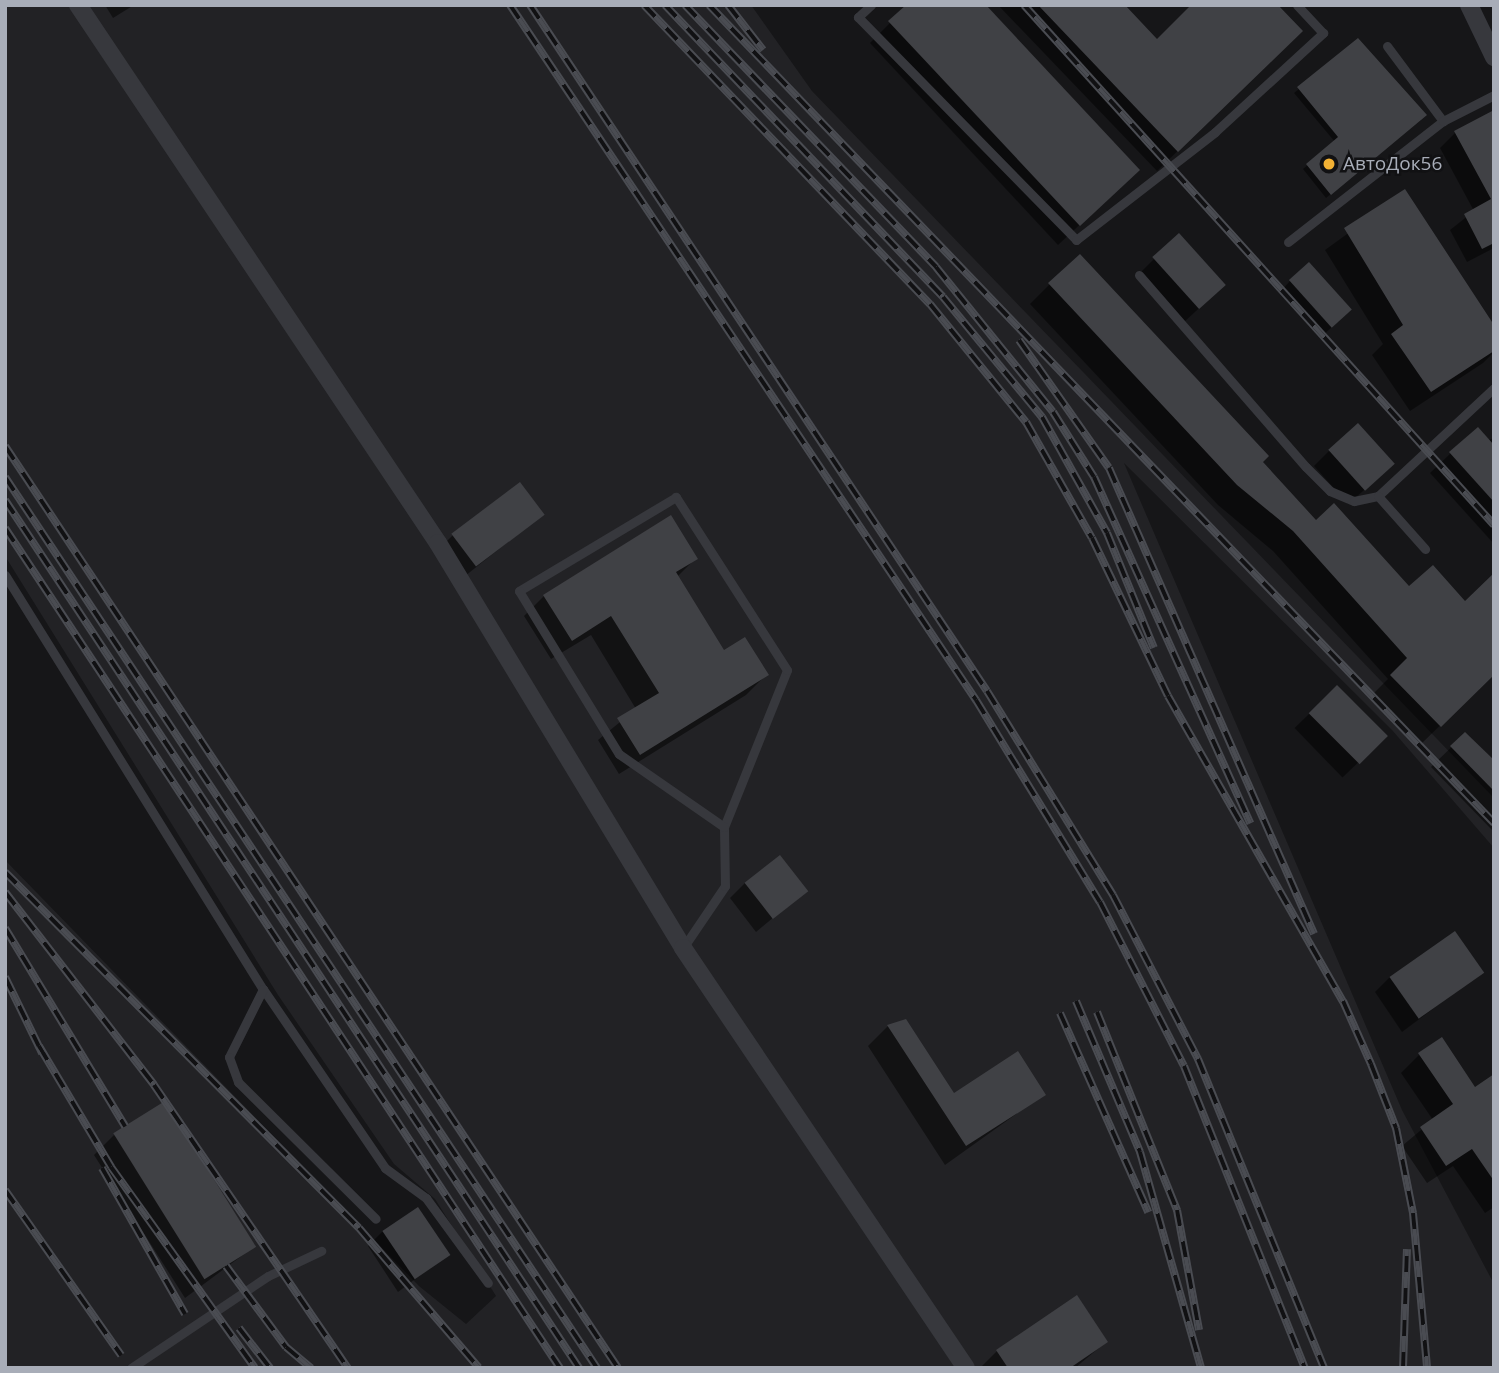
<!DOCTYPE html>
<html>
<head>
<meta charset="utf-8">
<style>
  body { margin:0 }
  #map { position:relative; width:1499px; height:1373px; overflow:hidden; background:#161618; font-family:"Open Sans",sans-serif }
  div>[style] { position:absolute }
  .built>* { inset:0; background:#222225 }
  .shadow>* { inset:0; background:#0007; transform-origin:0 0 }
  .building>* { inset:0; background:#404145; transform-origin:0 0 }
  .lane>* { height:9px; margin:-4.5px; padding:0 4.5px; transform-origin:4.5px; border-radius:4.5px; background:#37383d }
  .street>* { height:18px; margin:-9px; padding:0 9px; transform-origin:9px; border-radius:9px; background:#37383d }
  .rail>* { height:8px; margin-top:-4px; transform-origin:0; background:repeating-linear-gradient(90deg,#111113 0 16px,#4a4c52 0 32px); box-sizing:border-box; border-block:2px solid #4a4c52 }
  .dots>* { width:19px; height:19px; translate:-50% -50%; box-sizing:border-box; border:4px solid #111113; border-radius:50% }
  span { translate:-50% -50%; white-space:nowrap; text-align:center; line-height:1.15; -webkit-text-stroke:5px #111113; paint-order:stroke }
  .poi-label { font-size:19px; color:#a8adb8 }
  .left { translate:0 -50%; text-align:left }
  .frame { position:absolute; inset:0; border:7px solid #a8adb8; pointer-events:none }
</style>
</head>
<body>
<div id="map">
  <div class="built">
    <i style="clip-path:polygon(5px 5px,751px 5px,812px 91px,1494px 798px,1494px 848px,1392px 730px,1124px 463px,1402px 1110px,1494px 1284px,1494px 1368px,5px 1368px,5px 860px,419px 1286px,466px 1324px,496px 1296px,435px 1199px,394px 1164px,278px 995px,5px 556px)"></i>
  </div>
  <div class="shadow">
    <i style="clip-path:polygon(105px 5px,134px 5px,113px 18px)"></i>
    <i style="clip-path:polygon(998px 5px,1122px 5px,1157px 41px,1281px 51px,1157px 171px)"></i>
    <i style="clip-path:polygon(890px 23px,1117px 190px,1058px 245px,870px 43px)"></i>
    <i style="clip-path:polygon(1299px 89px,1421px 120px,1326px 198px,1303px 169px,1335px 142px,1294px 93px)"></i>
    <i style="clip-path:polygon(1494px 116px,1494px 248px,1467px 262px,1450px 230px,1474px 211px,1440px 148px,1455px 133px)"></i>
    <i style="clip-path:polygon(1405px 192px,1494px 328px,1494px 352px,1483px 363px,1410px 411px,1372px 355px,1383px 344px,1325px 250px)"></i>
    <i style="clip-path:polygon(1154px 259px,1208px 300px,1183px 323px,1139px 274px)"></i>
    <i style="clip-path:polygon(1290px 281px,1340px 320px,1322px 336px,1281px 291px)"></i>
    <i style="clip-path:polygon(1050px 284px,1260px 462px,1316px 522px,1409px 588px,1494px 673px,1420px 745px,1371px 696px,1388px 679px,1273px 551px,1218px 505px,1030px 304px)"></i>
    <i style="clip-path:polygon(1494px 438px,1494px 544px,1430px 473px,1451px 453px)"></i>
    <i style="clip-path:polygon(1329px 451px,1378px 478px,1348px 504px,1314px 466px)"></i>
    <i style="clip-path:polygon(542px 515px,460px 580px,438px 550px,453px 535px)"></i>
    <i style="clip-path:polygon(696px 558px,677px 577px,724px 652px,766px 675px,746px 695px,619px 774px,598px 740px,636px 709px,591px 635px,551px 659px,524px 616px,544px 596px)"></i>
    <i style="left:1337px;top:687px;width:69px;height:59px;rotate:46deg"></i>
    <i style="clip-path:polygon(1465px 734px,1494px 763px,1494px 832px,1431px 767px)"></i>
    <i style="clip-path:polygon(745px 883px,805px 891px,756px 932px,730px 898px)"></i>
    <i style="clip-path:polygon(1481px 973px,1402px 1032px,1375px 992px,1390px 977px)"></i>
    <i style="clip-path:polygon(888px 1026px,954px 1095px,1044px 1094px,945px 1165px,868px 1046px)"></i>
    <i style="clip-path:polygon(1419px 1055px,1474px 1089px,1494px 1076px,1494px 1207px,1485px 1213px,1453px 1166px,1427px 1183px,1402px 1146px,1433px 1120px,1401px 1073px)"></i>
    <i style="clip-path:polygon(114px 1135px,255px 1246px,185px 1298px,94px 1155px)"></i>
    <i style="clip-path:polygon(383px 1231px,447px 1255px,398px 1292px,368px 1246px)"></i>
    <i style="clip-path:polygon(1106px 1342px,1075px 1368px,982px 1366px,997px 1351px)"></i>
  </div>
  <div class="building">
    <i style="clip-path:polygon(906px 5px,986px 5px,1140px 170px,1080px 226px,888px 21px)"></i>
    <i style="clip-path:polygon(1038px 5px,1125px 5px,1157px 39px,1191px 5px,1278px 5px,1303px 31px,1178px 152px)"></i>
    <i style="clip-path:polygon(1358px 38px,1427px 115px,1331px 195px,1306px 164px,1338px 137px,1297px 87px)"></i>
    <i style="clip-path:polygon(1494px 110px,1494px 243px,1482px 249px,1464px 214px,1491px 199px,1454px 131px)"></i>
    <i style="clip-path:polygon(1405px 189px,1494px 325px,1494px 351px,1431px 392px,1391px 334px,1403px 325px,1344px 228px)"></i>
    <i style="left:1179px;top:233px;width:70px;height:36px;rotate:48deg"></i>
    <i style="clip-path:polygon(1080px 254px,1269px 456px,1263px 462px,1316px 520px,1334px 503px,1409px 586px,1433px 565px,1465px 601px,1494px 573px,1494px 675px,1441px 727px,1390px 675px,1407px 658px,1293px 531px,1237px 485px,1048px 283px)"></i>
    <i style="left:1309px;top:262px;width:64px;height:27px;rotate:48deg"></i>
    <i style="left:1358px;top:423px;width:55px;height:40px;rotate:48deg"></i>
    <i style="clip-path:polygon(1478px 427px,1494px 445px,1494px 502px,1449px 452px)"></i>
    <i style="left:520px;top:482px;width:41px;height:86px;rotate:53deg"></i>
    <i style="clip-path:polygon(671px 515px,698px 559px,676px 572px,724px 650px,745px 637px,769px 675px,640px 755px,617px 718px,659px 693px,611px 616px,572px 641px,543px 595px)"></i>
    <i style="left:1337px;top:685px;width:72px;height:40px;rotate:45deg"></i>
    <i style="clip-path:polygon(1465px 732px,1494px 760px,1494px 791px,1450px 746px)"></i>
    <i style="left:780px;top:855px;width:46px;height:45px;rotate:52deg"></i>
    <i style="left:1455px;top:931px;width:51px;height:80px;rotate:55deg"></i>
    <i style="clip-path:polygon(906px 1019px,954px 1093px,1018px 1051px,1046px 1095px,966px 1146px,887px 1025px)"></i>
    <i style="clip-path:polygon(1442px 1037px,1475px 1087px,1494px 1074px,1494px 1181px,1472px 1149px,1446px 1166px,1420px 1127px,1453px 1104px,1418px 1053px)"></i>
    <i style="left:165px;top:1101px;width:172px;height:61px;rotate:58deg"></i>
    <i style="left:418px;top:1207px;width:58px;height:43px;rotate:56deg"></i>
    <i style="clip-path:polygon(1077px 1295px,1108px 1342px,1070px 1368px,1008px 1368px,996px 1350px)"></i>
  </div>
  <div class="lane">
    <i style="left:871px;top:5px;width:18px;rotate:137deg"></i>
    <i style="left:858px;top:17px;width:312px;rotate:45.6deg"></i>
    <i style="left:1076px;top:240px;width:176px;rotate:-37.8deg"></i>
    <i style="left:1215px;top:132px;width:147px;rotate:-42.5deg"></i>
    <i style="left:1323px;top:33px;width:38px;rotate:-133deg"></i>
    <i style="left:1387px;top:46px;width:94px;rotate:53.3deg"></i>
    <i style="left:1288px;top:242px;width:197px;rotate:-38deg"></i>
    <i style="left:1443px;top:121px;width:57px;rotate:-27deg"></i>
    <i style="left:1139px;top:275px;width:254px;rotate:49deg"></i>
    <i style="left:1306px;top:467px;width:34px;rotate:45deg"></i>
    <i style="left:1330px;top:491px;width:26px;rotate:23deg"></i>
    <i style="left:1354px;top:501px;width:25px;rotate:-12deg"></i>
    <i style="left:1378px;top:496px;width:158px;rotate:-43deg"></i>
    <i style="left:1378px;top:496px;width:71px;rotate:48.4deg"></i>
    <i style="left:5px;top:575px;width:488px;rotate:58.1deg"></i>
    <i style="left:263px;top:989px;width:217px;rotate:55.7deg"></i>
    <i style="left:385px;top:1168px;width:51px;rotate:36.2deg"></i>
    <i style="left:426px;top:1198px;width:105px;rotate:53.9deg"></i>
    <i style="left:683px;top:948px;width:75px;rotate:-55.9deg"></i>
    <i style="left:725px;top:886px;width:59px;rotate:-91deg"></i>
    <i style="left:724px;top:827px;width:169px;rotate:-68.1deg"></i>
    <i style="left:787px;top:670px;width:206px;rotate:-122.7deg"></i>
    <i style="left:676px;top:497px;width:183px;rotate:149.1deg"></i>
    <i style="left:519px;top:591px;width:191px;rotate:58.5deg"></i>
    <i style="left:619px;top:754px;width:128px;rotate:34.8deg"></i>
    <i style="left:263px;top:989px;width:76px;rotate:116.6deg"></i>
    <i style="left:229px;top:1057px;width:27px;rotate:70deg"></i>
    <i style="left:238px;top:1082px;width:194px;rotate:44.8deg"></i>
    <i style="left:131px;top:1368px;width:165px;rotate:-33.9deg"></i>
    <i style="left:268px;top:1276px;width:59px;rotate:-25.3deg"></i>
  </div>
  <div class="street">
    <i style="left:78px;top:5px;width:647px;rotate:56.21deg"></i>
    <i style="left:438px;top:543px;width:473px;rotate:58.8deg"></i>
    <i style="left:683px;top:948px;width:506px;rotate:56.03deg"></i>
    <i style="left:1469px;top:5px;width:58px;rotate:64.3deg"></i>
  </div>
  <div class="rail">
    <i style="left:510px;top:5px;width:837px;rotate:56.16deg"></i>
    <i style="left:976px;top:700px;width:237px;rotate:58.5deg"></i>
    <i style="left:1100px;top:902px;width:184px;rotate:62.9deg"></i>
    <i style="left:1184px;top:1066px;width:325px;rotate:68.2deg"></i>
    <i style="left:530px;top:5px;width:824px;rotate:56.33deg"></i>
    <i style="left:987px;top:691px;width:240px;rotate:58.3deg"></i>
    <i style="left:1113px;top:895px;width:185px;rotate:62.6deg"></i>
    <i style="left:1198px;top:1059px;width:334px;rotate:67.8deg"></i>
    <i style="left:644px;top:5px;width:414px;rotate:46.3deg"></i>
    <i style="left:930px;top:304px;width:152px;rotate:50.9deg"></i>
    <i style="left:1026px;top:422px;width:133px;rotate:60.4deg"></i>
    <i style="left:1092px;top:538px;width:175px;rotate:64.3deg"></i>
    <i style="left:1168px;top:696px;width:352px;rotate:60.2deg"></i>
    <i style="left:1343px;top:1001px;width:69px;rotate:66deg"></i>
    <i style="left:1371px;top:1064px;width:69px;rotate:68.7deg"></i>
    <i style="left:1396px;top:1128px;width:87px;rotate:78.7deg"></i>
    <i style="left:1413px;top:1213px;width:156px;rotate:84.8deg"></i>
    <i style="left:665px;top:5px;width:403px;rotate:46.4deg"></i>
    <i style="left:943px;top:297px;width:156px;rotate:50.5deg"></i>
    <i style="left:1042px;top:417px;width:133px;rotate:60.7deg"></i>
    <i style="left:1107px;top:533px;width:124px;rotate:67.8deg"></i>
    <i style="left:685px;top:5px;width:363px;rotate:46.2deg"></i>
    <i style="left:936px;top:267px;width:186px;rotate:51.1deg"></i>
    <i style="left:1053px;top:412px;width:77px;rotate:57.8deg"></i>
    <i style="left:1094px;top:477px;width:380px;rotate:65.7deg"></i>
    <i style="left:709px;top:5px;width:1134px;rotate:46.18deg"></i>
    <i style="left:728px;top:5px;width:57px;rotate:52.1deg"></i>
    <i style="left:1024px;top:5px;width:701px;rotate:47.89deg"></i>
    <i style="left:1019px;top:340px;width:156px;rotate:54.9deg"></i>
    <i style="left:1109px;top:468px;width:509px;rotate:66.25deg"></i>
    <i style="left:5px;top:446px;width:1107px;rotate:56.38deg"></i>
    <i style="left:5px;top:477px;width:1070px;rotate:56.4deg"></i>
    <i style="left:5px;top:500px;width:1041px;rotate:56.52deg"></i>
    <i style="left:5px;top:528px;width:1007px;rotate:56.55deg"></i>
    <i style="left:5px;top:872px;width:502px;rotate:45.16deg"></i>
    <i style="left:359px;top:1228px;width:184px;rotate:49.4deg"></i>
    <i style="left:5px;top:892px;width:244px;rotate:52.3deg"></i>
    <i style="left:154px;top:1085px;width:343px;rotate:55.6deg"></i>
    <i style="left:5px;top:928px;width:232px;rotate:58.8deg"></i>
    <i style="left:5px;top:977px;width:85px;rotate:64deg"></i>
    <i style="left:1076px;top:1001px;width:164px;rotate:67deg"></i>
    <i style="left:1140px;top:1152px;width:224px;rotate:74.2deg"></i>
    <i style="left:1097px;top:1012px;width:214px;rotate:68deg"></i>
    <i style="left:1177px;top:1210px;width:122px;rotate:79.6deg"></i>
    <i style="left:1060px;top:1013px;width:218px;rotate:66.1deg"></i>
    <i style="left:39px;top:1046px;width:141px;rotate:59.2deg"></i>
    <i style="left:111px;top:1167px;width:247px;rotate:54.4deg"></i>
    <i style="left:102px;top:1168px;width:168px;rotate:60.4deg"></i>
    <i style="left:5px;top:1190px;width:202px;rotate:54.9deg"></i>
    <i style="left:226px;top:1266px;width:101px;rotate:53.5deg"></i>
    <i style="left:286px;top:1347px;width:33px;rotate:40deg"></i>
    <i style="left:239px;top:1328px;width:51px;rotate:52.2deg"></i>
    <i style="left:1403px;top:1368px;width:119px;rotate:-88.1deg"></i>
  </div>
  <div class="dots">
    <i style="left:1329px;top:164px;background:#f2b134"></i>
  </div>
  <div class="poi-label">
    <span class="left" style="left:1343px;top:164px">АвтоДок56</span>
  </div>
  <div class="frame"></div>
</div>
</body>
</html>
